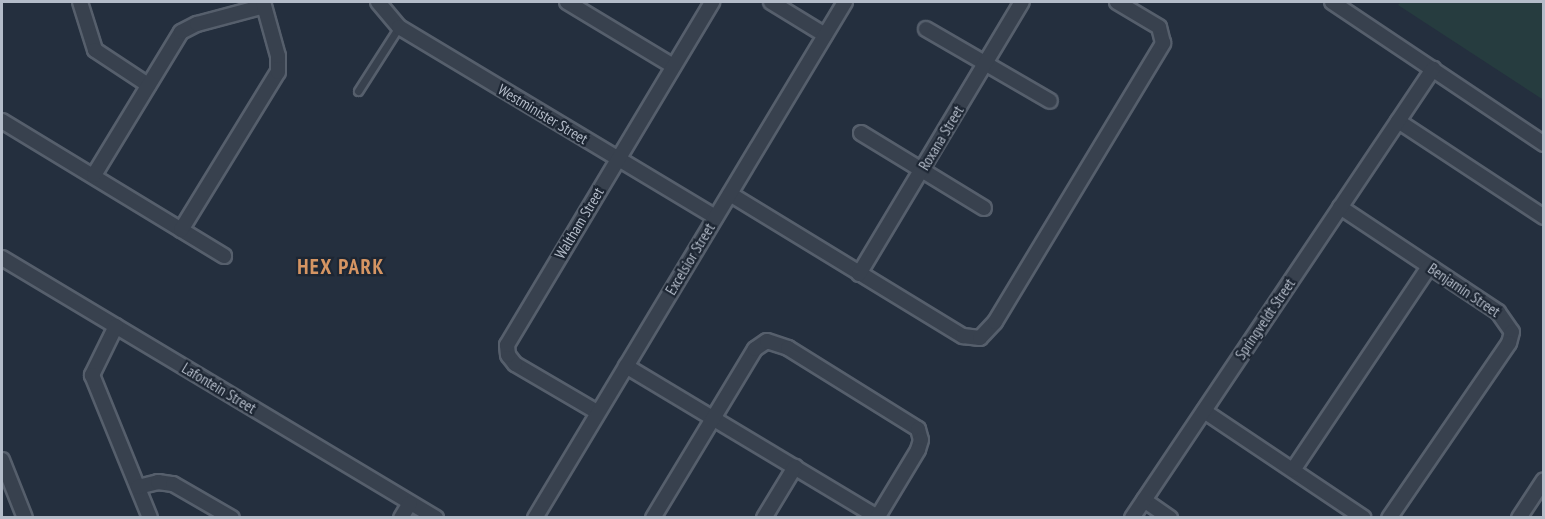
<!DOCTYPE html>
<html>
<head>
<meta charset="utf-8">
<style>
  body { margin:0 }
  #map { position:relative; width:1545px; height:519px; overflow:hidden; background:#242f3e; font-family:"PT Sans Narrow",sans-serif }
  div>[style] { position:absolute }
  .green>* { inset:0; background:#263c3f }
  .roads { filter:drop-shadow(2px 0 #565f6c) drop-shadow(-2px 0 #565f6c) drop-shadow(0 2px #565f6c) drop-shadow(0 -2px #565f6c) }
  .service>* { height:7px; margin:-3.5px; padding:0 3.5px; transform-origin:3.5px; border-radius:3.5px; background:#38414e }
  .minor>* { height:14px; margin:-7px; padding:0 7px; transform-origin:7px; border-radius:7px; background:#38414e }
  span { translate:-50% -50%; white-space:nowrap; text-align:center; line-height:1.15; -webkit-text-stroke:4.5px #1d2633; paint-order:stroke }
  .street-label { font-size:15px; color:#b4bcc9 }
  .district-label { font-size:21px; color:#d59563; font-weight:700; letter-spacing:1.5px }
  .frame { position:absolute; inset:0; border:3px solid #b4bcc9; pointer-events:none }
</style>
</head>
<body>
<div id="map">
  <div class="green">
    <i style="clip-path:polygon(1401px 2px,1543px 2px,1542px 99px,1398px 5px)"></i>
  </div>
  <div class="roads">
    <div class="service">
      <i style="left:358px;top:91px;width:76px;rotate:-57.4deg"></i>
    </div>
    <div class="minor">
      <i style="left:80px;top:2px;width:50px;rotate:72.6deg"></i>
      <i style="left:95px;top:50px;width:64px;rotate:33.4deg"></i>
      <i style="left:378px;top:2px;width:33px;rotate:50deg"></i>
      <i style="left:399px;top:27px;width:369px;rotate:31deg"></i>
      <i style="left:567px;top:2px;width:124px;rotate:31.1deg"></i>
      <i style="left:771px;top:2px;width:63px;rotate:31.4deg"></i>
      <i style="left:1332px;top:2px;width:255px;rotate:33.8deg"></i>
      <i style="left:926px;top:29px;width:143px;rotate:30.1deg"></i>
      <i style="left:2px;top:121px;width:260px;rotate:31.3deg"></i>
      <i style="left:1398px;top:121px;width:175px;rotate:33.3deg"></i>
      <i style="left:861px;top:133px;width:144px;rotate:31.4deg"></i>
      <i style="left:94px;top:175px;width:167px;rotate:-58.7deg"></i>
      <i style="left:181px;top:32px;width:18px;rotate:-27deg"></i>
      <i style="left:197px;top:24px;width:69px;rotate:-15deg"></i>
      <i style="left:730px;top:194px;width:273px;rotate:31.4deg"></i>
      <i style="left:963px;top:336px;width:17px;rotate:7deg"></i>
      <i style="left:980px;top:338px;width:22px;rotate:-47deg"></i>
      <i style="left:995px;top:322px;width:326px;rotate:-58.9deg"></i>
      <i style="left:1163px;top:43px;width:16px;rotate:-104deg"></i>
      <i style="left:1159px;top:27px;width:49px;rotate:-149.2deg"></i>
      <i style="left:1340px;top:207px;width:190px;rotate:33.6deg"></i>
      <i style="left:1498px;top:312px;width:24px;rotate:55deg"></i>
      <i style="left:1512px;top:332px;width:11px;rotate:105deg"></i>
      <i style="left:1509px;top:343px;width:212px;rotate:124.4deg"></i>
      <i style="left:181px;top:230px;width:185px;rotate:-58.5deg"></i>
      <i style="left:278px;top:72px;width:16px;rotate:-90deg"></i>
      <i style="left:278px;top:56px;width:56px;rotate:-105.5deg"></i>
      <i style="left:2px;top:258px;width:506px;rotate:30.92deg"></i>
      <i style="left:859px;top:274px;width:317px;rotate:-59.1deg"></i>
      <i style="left:116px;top:326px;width:55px;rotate:116.1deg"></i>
      <i style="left:92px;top:375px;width:154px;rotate:67.9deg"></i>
      <i style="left:626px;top:366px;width:293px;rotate:31deg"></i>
      <i style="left:1204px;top:411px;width:192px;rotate:33.8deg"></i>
      <i style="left:597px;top:412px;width:95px;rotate:-149.7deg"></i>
      <i style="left:515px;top:364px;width:11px;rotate:-128deg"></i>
      <i style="left:508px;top:355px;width:10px;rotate:-96deg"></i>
      <i style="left:507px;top:345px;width:400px;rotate:-59.1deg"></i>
      <i style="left:2px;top:460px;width:62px;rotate:68.4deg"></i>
      <i style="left:1293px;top:470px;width:244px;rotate:-56.2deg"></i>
      <i style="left:138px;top:487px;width:21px;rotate:-14deg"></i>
      <i style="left:158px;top:482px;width:15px;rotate:8deg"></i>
      <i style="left:173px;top:484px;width:68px;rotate:30deg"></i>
      <i style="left:1144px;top:500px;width:32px;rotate:35deg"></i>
      <i style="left:401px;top:518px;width:17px;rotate:-59deg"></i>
      <i style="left:535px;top:518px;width:602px;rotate:-59deg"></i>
      <i style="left:653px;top:518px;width:197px;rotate:-58.9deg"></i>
      <i style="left:755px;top:349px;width:14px;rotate:-34deg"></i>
      <i style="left:767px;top:341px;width:22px;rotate:18deg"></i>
      <i style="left:788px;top:348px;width:153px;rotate:31.9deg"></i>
      <i style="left:918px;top:429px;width:11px;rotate:75deg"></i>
      <i style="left:921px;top:440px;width:10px;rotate:107deg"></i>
      <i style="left:918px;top:450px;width:79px;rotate:121.1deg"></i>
      <i style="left:764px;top:518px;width:60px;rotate:-58.7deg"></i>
      <i style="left:1132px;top:518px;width:541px;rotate:-56.16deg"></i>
      <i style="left:1519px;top:518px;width:45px;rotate:-56.7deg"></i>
    </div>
  </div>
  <div class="street-label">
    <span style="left:543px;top:114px;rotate:31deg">Westminister Street</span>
    <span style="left:941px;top:138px;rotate:-59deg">Roxana Street</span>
    <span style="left:579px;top:223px;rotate:-59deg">Waltham Street</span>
    <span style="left:690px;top:259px;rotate:-59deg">Excelsior Street</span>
    <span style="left:1464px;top:290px;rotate:34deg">Benjamin Street</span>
    <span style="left:1265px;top:319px;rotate:-56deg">Springveldt Street</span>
    <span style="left:219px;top:388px;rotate:31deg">Lafontein Street</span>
  </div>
  <div class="district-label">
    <span style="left:341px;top:267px">HEX PARK</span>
  </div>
  <div class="frame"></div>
</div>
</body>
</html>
